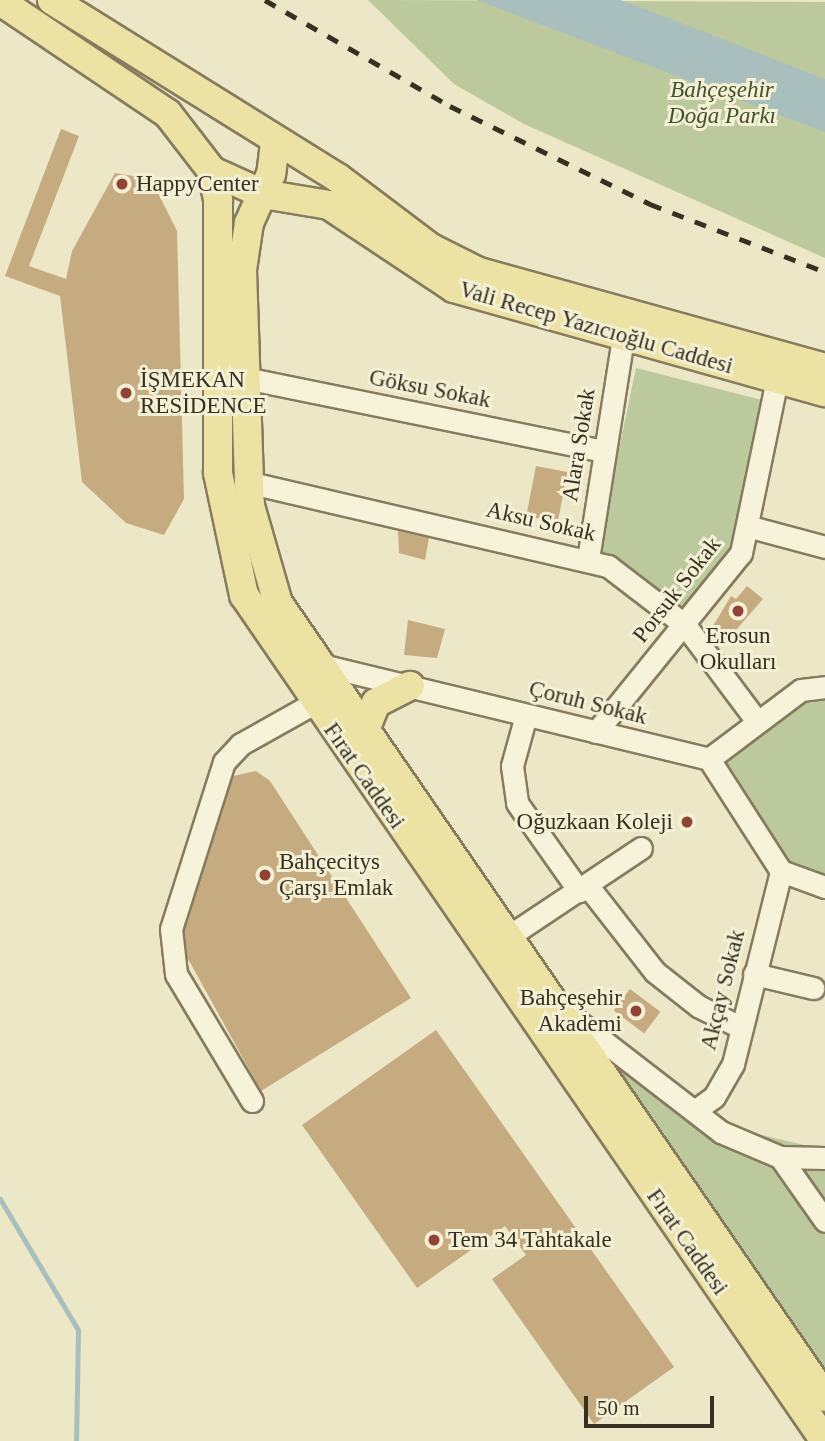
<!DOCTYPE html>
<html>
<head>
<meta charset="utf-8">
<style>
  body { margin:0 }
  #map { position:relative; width:825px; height:1441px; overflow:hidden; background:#ebe7c7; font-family:Georgia,serif }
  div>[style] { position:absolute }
  .green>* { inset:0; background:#bbc99c }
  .water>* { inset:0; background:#a8bfbd }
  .stream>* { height:5px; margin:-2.5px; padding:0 2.5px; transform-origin:2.5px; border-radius:2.5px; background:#a8bfbd }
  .building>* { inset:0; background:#c6ab80; transform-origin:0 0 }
  .roads { filter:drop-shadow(2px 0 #867b5e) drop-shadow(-2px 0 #867b5e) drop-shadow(0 2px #867b5e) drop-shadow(0 -2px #867b5e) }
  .minor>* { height:21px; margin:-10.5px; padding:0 10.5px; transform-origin:10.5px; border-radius:10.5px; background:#f6f3da }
  .major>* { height:28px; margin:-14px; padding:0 14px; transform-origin:14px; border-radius:14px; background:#ebe2a3 }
  .rail>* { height:5px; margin-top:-2.5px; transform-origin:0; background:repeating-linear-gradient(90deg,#373020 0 12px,transparent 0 24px) }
  .dots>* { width:19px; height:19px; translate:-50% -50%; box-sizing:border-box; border:4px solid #f3f0d6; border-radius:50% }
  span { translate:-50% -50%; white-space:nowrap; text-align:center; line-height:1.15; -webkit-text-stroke:6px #f3f0d6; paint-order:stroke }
  .park-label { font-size:23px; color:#405229; font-style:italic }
  .poi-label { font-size:23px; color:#373020 }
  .left { translate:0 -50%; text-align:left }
  .right { translate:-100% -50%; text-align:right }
  .street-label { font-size:23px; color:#373020 }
  .scale { position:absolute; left:584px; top:1396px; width:130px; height:32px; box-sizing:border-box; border:4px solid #373020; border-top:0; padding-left:9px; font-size:21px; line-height:24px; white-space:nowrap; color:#373020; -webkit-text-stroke:5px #f3f0d6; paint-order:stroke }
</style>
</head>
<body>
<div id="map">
  <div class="green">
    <i style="clip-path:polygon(368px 0,825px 2px,825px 258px,524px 124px,454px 84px)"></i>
    <i style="clip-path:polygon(636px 368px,770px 402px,738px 551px,683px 617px,596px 559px)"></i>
    <i style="clip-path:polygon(825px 697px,825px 879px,784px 861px,721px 765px,798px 698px)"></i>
    <i style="clip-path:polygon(606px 1027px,729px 1127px,825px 1150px,825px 1377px,602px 1055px)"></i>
  </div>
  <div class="water">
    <i style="clip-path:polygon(476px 0,620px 0,645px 9px,825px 79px,825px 132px)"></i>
  </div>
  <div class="stream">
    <i style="left:0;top:1199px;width:152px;rotate:59.2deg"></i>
    <i style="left:78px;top:1330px;width:111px;rotate:91deg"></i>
  </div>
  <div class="building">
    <i style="clip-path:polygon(61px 129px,79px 136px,29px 266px,66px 279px,72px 251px,115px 173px,151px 179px,177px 231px,184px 499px,164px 535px,126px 523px,82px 482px,60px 296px,5px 276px)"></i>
    <i style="left:536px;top:466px;width:32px;height:51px;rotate:11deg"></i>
    <i style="clip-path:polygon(398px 531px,429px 538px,425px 560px,399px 553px)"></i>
    <i style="clip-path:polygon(747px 586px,763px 599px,729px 638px,713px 626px,731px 596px,736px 599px)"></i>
    <i style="clip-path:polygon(408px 620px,445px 629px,437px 658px,404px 655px)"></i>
    <i style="clip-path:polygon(256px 771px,270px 781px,411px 998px,261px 1091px,187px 957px,184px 930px,233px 776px)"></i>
    <i style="left:630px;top:989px;width:38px;height:27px;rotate:37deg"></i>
    <i style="clip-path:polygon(436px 1030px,674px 1367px,594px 1424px,492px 1279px,526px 1255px,505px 1226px,417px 1288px,302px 1125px)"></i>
  </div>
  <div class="roads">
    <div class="minor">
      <i style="left:245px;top:378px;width:367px;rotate:11.5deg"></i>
      <i style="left:251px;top:483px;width:367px;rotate:13.1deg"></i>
      <i style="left:608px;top:566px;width:97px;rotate:37.5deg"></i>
      <i style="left:685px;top:625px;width:119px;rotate:53.2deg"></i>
      <i style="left:751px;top:527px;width:77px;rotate:15.1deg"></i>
      <i style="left:588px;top:559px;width:223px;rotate:-81deg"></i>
      <i style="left:313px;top:663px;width:407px;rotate:13.6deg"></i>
      <i style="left:709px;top:759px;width:133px;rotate:57.3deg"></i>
      <i style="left:781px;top:871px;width:47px;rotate:20deg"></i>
      <i style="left:526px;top:715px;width:53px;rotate:105.4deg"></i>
      <i style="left:512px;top:766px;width:37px;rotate:82deg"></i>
      <i style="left:517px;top:803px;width:108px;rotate:54.8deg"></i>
      <i style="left:596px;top:732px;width:230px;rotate:-51deg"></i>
      <i style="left:741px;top:553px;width:178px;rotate:-78.3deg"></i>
      <i style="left:709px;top:759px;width:115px;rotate:-36.9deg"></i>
      <i style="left:801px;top:690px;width:24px;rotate:-7deg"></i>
      <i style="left:587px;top:885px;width:110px;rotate:52deg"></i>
      <i style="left:655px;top:972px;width:55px;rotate:38.3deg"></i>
      <i style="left:698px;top:1006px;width:49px;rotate:26.6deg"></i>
      <i style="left:506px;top:938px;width:162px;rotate:-33.7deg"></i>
      <i style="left:754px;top:974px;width:61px;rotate:13.3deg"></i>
      <i style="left:567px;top:1013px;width:195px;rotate:37.7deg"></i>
      <i style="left:721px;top:1132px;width:64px;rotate:23deg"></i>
      <i style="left:780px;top:1157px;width:78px;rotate:54.9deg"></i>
      <i style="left:252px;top:1101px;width:148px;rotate:-120.9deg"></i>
      <i style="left:176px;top:974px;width:45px;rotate:-96.3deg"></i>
      <i style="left:171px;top:929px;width:175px;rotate:-72.4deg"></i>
      <i style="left:224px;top:762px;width:25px;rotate:-47deg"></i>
      <i style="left:241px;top:744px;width:84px;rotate:-29.3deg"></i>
      <i style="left:696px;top:1110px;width:22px;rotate:-36deg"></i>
      <i style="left:714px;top:1097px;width:38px;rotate:-60deg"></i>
      <i style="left:733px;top:1064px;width:199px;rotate:-76deg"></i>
      <i style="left:780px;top:1157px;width:45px;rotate:1.3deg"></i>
    </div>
    <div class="major">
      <i style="left:52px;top:0;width:337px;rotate:31.9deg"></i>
      <i style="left:338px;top:178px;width:116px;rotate:37deg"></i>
      <i style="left:431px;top:248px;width:54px;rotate:26.6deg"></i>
      <i style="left:479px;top:272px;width:359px;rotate:15.5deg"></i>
      <i style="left:0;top:1px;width:202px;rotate:33.9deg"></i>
      <i style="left:168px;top:114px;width:72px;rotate:52.3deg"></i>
      <i style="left:212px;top:171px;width:56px;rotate:24.3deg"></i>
      <i style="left:263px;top:194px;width:67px;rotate:9.5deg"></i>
      <i style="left:329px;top:205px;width:150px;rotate:33.6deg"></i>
      <i style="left:454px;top:288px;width:385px;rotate:15.7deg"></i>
      <i style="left:275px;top:143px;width:31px;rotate:97deg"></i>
      <i style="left:271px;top:174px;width:54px;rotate:114.2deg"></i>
      <i style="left:249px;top:223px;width:48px;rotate:98.5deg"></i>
      <i style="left:242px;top:270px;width:236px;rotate:88.1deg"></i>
      <i style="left:250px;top:506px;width:101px;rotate:73.9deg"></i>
      <i style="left:278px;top:603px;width:964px;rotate:55.44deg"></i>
      <i style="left:212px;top:171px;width:30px;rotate:78deg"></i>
      <i style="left:218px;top:200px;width:273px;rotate:90deg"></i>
      <i style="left:218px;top:473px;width:125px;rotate:78deg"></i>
      <i style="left:244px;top:595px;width:1026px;rotate:55.52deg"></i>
      <i style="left:363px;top:735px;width:35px;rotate:-68deg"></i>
      <i style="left:376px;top:703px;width:38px;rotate:-27deg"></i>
    </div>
  </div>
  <div class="rail">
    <i style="left:265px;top:0;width:213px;rotate:29.8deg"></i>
    <i style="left:450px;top:106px;width:223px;rotate:26.1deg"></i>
    <i style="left:650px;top:204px;width:188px;rotate:21.2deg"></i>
  </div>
  <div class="dots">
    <i style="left:122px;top:184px;background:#904332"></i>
    <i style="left:126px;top:393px;background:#904332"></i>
    <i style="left:738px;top:611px;background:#904332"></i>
    <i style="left:687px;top:822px;background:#904332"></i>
    <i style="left:265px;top:875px;background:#904332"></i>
    <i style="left:636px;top:1011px;background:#904332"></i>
    <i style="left:434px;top:1240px;background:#904332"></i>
  </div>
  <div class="park-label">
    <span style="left:722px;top:103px">Bahçeşehir<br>Doğa Parkı</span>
  </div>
  <div class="poi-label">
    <span class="left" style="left:136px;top:184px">HappyCenter</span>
    <span class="left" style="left:140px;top:393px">İŞMEKAN<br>RESİDENCE</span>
    <span style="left:738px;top:649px">Erosun<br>Okulları</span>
    <span class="right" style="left:673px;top:822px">Oğuzkaan Koleji</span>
    <span class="left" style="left:279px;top:875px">Bahçecitys<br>Çarşı Emlak</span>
    <span class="right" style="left:622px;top:1011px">Bahçeşehir<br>Akademi</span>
    <span class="left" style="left:448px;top:1240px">Tem 34 Tahtakale</span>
  </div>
  <div class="street-label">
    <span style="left:596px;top:328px;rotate:16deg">Vali Recep Yazıcıoğlu Caddesi</span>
    <span style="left:430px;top:389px;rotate:11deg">Göksu Sokak</span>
    <span style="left:579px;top:445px;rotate:-81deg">Alara Sokak</span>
    <span style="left:541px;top:522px;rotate:13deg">Aksu Sokak</span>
    <span style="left:677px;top:590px;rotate:-52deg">Porsuk Sokak</span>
    <span style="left:588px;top:703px;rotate:14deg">Çoruh Sokak</span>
    <span style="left:364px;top:776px;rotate:55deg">Fırat Caddesi</span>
    <span style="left:723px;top:990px;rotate:-76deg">Akçay Sokak</span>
    <span style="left:687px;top:1242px;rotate:55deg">Fırat Caddesi</span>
  </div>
  <div class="scale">50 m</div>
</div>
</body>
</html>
